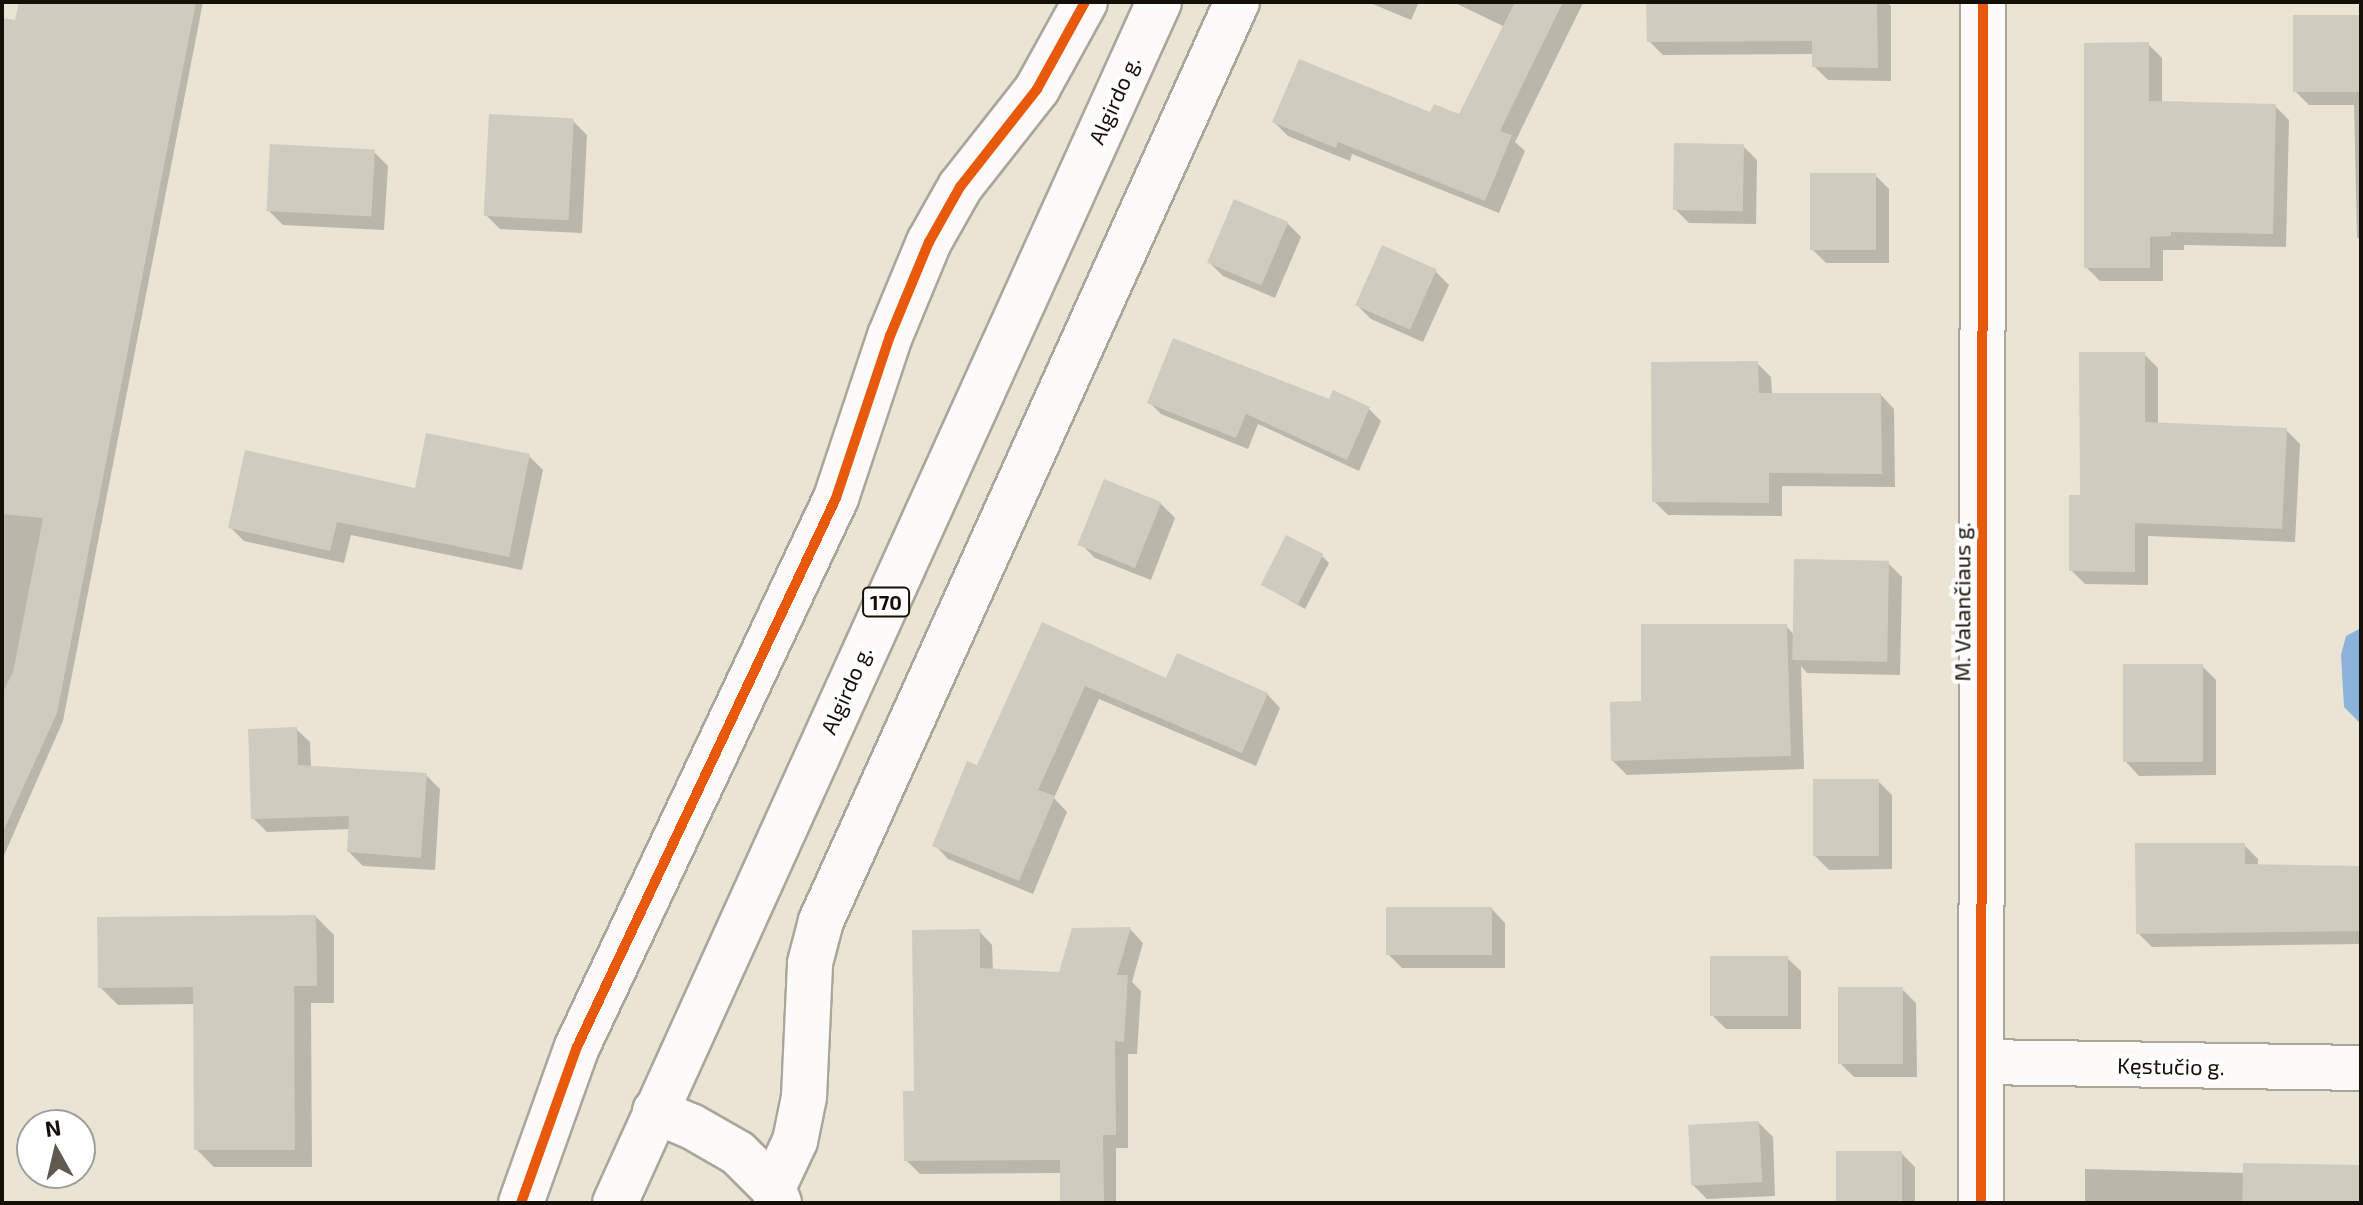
<!DOCTYPE html>
<html>
<head>
<meta charset="utf-8">
<style>
  body { margin:0 }
  #map { position:relative; width:2363px; height:1205px; overflow:hidden; background:#eae4d5; font-family:"Exo 2",sans-serif }
  div>[style] { position:absolute }
  .water>* { inset:0; background:#8cb3db }
  .shadow>* { inset:0; background:#0003 }
  .building>* { inset:0; background:#d0cbbf; transform-origin:0 0 }
  .roads { filter:drop-shadow(2px 0 #aba69b) drop-shadow(-2px 0 #aba69b) drop-shadow(0 2px #aba69b) drop-shadow(0 -2px #aba69b) }
  .street>* { height:44px; margin:-22px; padding:0 22px; transform-origin:22px; border-radius:22px; background:#fcfbf9 }
  .primary>* { height:44px; margin:-22px; padding:0 22px; transform-origin:22px; border-radius:22px; background:#fcfbf9 }
  .cycleway>* { height:10px; margin:-5px; padding:0 5px; transform-origin:5px; border-radius:5px; background:#e8590c }
  span { translate:-50% -50%; white-space:nowrap; text-align:center; line-height:1.15; -webkit-text-stroke:8px #fff; paint-order:stroke }
  .shield-label span { padding:2px 6px; background:#fff; border:2px solid; border-radius:6px; -webkit-text-stroke-width:0 }
  .shield-label { font-size:20px; color:#141007; font-weight:700 }
  .street-label { font-size:22px; color:#141007 }
  .frame { position:absolute; inset:0; border:4px solid #141007; pointer-events:none }
  .north { position:absolute; left:16px; top:1109px; width:80px; height:80px; box-sizing:border-box; background:#fff; border:2px solid #a19f9c; border-radius:50%; rotate:352deg; font-size:22px; font-weight:700; line-height:32px; text-align:center; color:#141007 }
  .north::after { content:''; display:block; margin:auto; width:28px; height:36px; background:#5f5a4f; clip-path:polygon(50% 0,100% 100%,50% 72%,0 100%) }
</style>
</head>
<body>
<div id="map">
  <div class="water">
    <i style="clip-path:polygon(2361px 628px,2361px 724px,2344px 707px,2341px 655px,2346px 636px)"></i>
  </div>
  <div class="shadow">
    <i style="clip-path:polygon(21px 2px,203px 2px,63px 721px,2px 860px,2px 20px,16px 22px)"></i>
    <i style="clip-path:polygon(1368px 2px,1419px 2px,1411px 20px)"></i>
    <i style="clip-path:polygon(1453px 2px,1583px 3px,1515px 142px,1525px 151px,1499px 213px,1352px 154px,1350px 161px,1288px 136px,1274px 122px,1460px 117px,1505px 27px)"></i>
    <i style="clip-path:polygon(1648px 2px,1886px 2px,1891px 6px,1891px 81px,1828px 80px,1814px 66px,1814px 54px,1663px 55px,1649px 41px)"></i>
    <i style="clip-path:polygon(2361px 17px,2361px 240px,2357px 237px,2354px 105px,2309px 105px,2295px 91px)"></i>
    <i style="clip-path:polygon(2148px 44px,2162px 58px,2162px 103px,2275px 106px,2289px 120px,2286px 247px,2184px 245px,2184px 250px,2163px 250px,2163px 281px,2100px 281px,2086px 267px)"></i>
    <i style="clip-path:polygon(573px 121px,587px 135px,582px 233px,500px 229px,486px 215px)"></i>
    <i style="clip-path:polygon(1743px 146px,1757px 160px,1756px 224px,1689px 223px,1675px 209px)"></i>
    <i style="clip-path:polygon(374px 152px,388px 166px,384px 230px,283px 225px,269px 211px)"></i>
    <i style="clip-path:polygon(1875px 175px,1889px 189px,1889px 263px,1826px 263px,1812px 249px)"></i>
    <i style="clip-path:polygon(1287px 223px,1301px 237px,1275px 298px,1223px 276px,1209px 262px)"></i>
    <i style="clip-path:polygon(1435px 271px,1449px 285px,1423px 342px,1371px 319px,1357px 305px)"></i>
    <i style="clip-path:polygon(2144px 354px,2158px 368px,2158px 424px,2286px 430px,2300px 444px,2295px 542px,2148px 536px,2148px 585px,2085px 584px,2071px 570px,2082px 497px)"></i>
    <i style="clip-path:polygon(1757px 363px,1771px 377px,1772px 395px,1881px 395px,1894px 409px,1895px 487px,1782px 486px,1782px 516px,1668px 515px,1654px 501px)"></i>
    <i style="clip-path:polygon(1149px 402px,1330px 402px,1369px 409px,1381px 421px,1359px 471px,1258px 424px,1248px 449px,1161px 414px)"></i>
    <i style="clip-path:polygon(529px 456px,543px 470px,522px 570px,351px 535px,344px 563px,244px 541px,230px 527px,417px 490px)"></i>
    <i style="clip-path:polygon(1105px 482px,1161px 504px,1175px 518px,1151px 580px,1095px 558px,1081px 544px)"></i>
    <i style="clip-path:polygon(1322px 556px,1329px 563px,1305px 609px,1263px 585px)"></i>
    <i style="clip-path:polygon(1888px 563px,1902px 577px,1900px 675px,1807px 673px,1801px 666px,1804px 769px,1627px 775px,1613px 761px,1643px 703px,1786px 626px,1794px 635px)"></i>
    <i style="clip-path:polygon(1043px 624px,1167px 681px,1267px 694px,1280px 708px,1256px 766px,1099px 699px,1054px 798px,1067px 812px,1033px 894px,948px 859px,935px 845px,978px 767px)"></i>
    <i style="clip-path:polygon(2202px 666px,2216px 680px,2216px 775px,2139px 776px,2126px 762px)"></i>
    <i style="clip-path:polygon(296px 729px,310px 742px,311px 767px,426px 775px,440px 789px,435px 870px,363px 866px,349px 852px,350px 829px,267px 832px,253px 818px)"></i>
    <i style="clip-path:polygon(1878px 781px,1892px 795px,1892px 869px,1829px 870px,1815px 856px)"></i>
    <i style="clip-path:polygon(2244px 845px,2258px 859px,2258px 867px,2361px 868px,2361px 944px,2152px 947px,2138px 933px)"></i>
    <i style="clip-path:polygon(1492px 909px,1505px 923px,1505px 968px,1402px 968px,1388px 954px)"></i>
    <i style="clip-path:polygon(316px 917px,334px 935px,334px 1003px,311px 1003px,312px 1167px,214px 1167px,196px 1149px,195px 1004px,118px 1005px,100px 987px)"></i>
    <i style="clip-path:polygon(1130px 929px,1143px 943px,1132px 982px,1141px 991px,1137px 1054px,1128px 1054px,1128px 1148px,1116px 1148px,1116px 1203px,1062px 1203px,1062px 1173px,920px 1174px,906px 1160px,916px 1093px,979px 931px,992px 945px,993px 971px,1061px 974px)"></i>
    <i style="clip-path:polygon(1787px 958px,1801px 971px,1801px 1029px,1726px 1029px,1712px 1015px)"></i>
    <i style="clip-path:polygon(1902px 989px,1916px 1003px,1917px 1077px,1854px 1077px,1840px 1063px)"></i>
    <i style="clip-path:polygon(1759px 1123px,1773px 1137px,1775px 1196px,1707px 1199px,1693px 1185px)"></i>
    <i style="clip-path:polygon(1901px 1153px,1915px 1167px,1915px 1203px,1839px 1203px)"></i>
    <i style="clip-path:polygon(2085px 1169px,2245px 1173px,2341px 1203px,2085px 1203px)"></i>
  </div>
  <div class="building">
    <i style="clip-path:polygon(19px 2px,196px 2px,57px 713px,2px 834px,2px 694px,13px 672px,43px 518px,2px 514px,2px 18px,15px 20px)"></i>
    <i style="clip-path:polygon(1515px 2px,1563px 2px,1500px 131px,1512px 135px,1485px 201px,1338px 142px,1336px 148px,1272px 122px,1299px 59px,1430px 112px,1434px 104px,1459px 114px)"></i>
    <i style="clip-path:polygon(1646px 2px,1877px 2px,1878px 68px,1812px 67px,1812px 41px,1647px 42px)"></i>
    <i style="left:2293px;top:15px;width:68px;height:77px"></i>
    <i style="clip-path:polygon(2149px 42px,2149px 101px,2276px 104px,2273px 234px,2171px 232px,2171px 236px,2150px 237px,2150px 268px,2084px 268px,2084px 43px)"></i>
    <i style="left:489px;top:114px;width:85px;height:102px;rotate:3deg"></i>
    <i style="left:1674px;top:143px;width:70px;height:67px;rotate:1deg"></i>
    <i style="left:270px;top:144px;width:105px;height:67px;rotate:3deg"></i>
    <i style="left:1810px;top:173px;width:66px;height:77px"></i>
    <i style="left:1234px;top:199px;width:59px;height:69px;rotate:23deg"></i>
    <i style="left:1382px;top:245px;width:60px;height:66px;rotate:24deg"></i>
    <i style="clip-path:polygon(1173px 338px,1329px 399px,1333px 390px,1370px 407px,1347px 460px,1246px 414px,1236px 438px,1147px 403px)"></i>
    <i style="clip-path:polygon(2079px 352px,2145px 352px,2145px 422px,2287px 428px,2282px 529px,2135px 523px,2135px 572px,2069px 571px,2069px 495px,2080px 495px)"></i>
    <i style="clip-path:polygon(1758px 361px,1759px 393px,1881px 393px,1882px 474px,1769px 473px,1769px 503px,1652px 502px,1651px 362px)"></i>
    <i style="clip-path:polygon(426px 433px,530px 454px,509px 557px,337px 522px,330px 551px,228px 528px,245px 450px,415px 488px)"></i>
    <i style="left:1104px;top:479px;width:62px;height:71px;rotate:22deg"></i>
    <i style="left:1286px;top:535px;width:42px;height:56px;rotate:27deg"></i>
    <i style="left:1794px;top:559px;width:95px;height:101px;rotate:1deg"></i>
    <i style="clip-path:polygon(1042px 622px,1166px 678px,1177px 653px,1268px 693px,1242px 753px,1085px 686px,1038px 790px,1055px 796px,1019px 881px,932px 846px,967px 761px,977px 765px)"></i>
    <i style="clip-path:polygon(1641px 624px,1787px 624px,1791px 756px,1611px 761px,1610px 702px,1641px 701px)"></i>
    <i style="left:2123px;top:664px;width:80px;height:98px"></i>
    <i style="clip-path:polygon(297px 727px,298px 765px,427px 773px,421px 858px,347px 852px,349px 816px,251px 819px,248px 729px)"></i>
    <i style="left:1879px;top:779px;width:77px;height:66px;rotate:90deg"></i>
    <i style="clip-path:polygon(2135px 843px,2245px 843px,2245px 864px,2361px 866px,2361px 931px,2136px 934px)"></i>
    <i style="left:1386px;top:907px;width:106px;height:48px"></i>
    <i style="clip-path:polygon(316px 915px,317px 986px,294px 986px,295px 1150px,194px 1150px,193px 987px,98px 988px,97px 917px)"></i>
    <i style="clip-path:polygon(1131px 927px,1117px 975px,1128px 975px,1124px 1042px,1115px 1041px,1116px 1135px,1103px 1135px,1104px 1203px,1060px 1203px,1060px 1160px,904px 1161px,903px 1091px,914px 1091px,912px 930px,980px 929px,980px 968px,1059px 972px,1072px 928px)"></i>
    <i style="left:1710px;top:956px;width:78px;height:60px"></i>
    <i style="left:1903px;top:987px;width:77px;height:65px;rotate:90deg"></i>
    <i style="left:1759px;top:1121px;width:61px;height:71px;rotate:87deg"></i>
    <i style="left:1836px;top:1151px;width:66px;height:52px"></i>
    <i style="left:2243px;top:1163px;width:118px;height:40px;rotate:1deg"></i>
  </div>
  <div class="roads">
    <div class="street">
      <i style="left:1981px;top:1062px;width:380px;rotate:0.9deg"></i>
      <i style="left:655px;top:1111px;width:39px;rotate:23deg"></i>
      <i style="left:691px;top:1126px;width:54px;rotate:29.9deg"></i>
      <i style="left:738px;top:1153px;width:49px;rotate:45deg"></i>
      <i style="left:773px;top:1188px;width:16px;rotate:68deg"></i>
      <i style="left:773px;top:1188px;width:52px;rotate:-64.9deg"></i>
      <i style="left:795px;top:1141px;width:45px;rotate:-78.4deg"></i>
      <i style="left:804px;top:1097px;width:134px;rotate:-87.4deg"></i>
      <i style="left:810px;top:963px;width:43px;rotate:-75.3deg"></i>
      <i style="left:821px;top:921px;width:1009px;rotate:-65.65deg"></i>
      <i style="left:521px;top:1203px;width:166px;rotate:-70.3deg"></i>
      <i style="left:577px;top:1047px;width:607px;rotate:-64.74deg"></i>
      <i style="left:836px;top:498px;width:171px;rotate:-71.6deg"></i>
      <i style="left:890px;top:336px;width:102px;rotate:-67.5deg"></i>
      <i style="left:929px;top:242px;width:63px;rotate:-60.6deg"></i>
      <i style="left:960px;top:187px;width:125px;rotate:-51.8deg"></i>
      <i style="left:1037px;top:89px;width:99px;rotate:-61.1deg"></i>
      <i style="left:1981px;top:1203px;width:1201px;rotate:-89.9deg"></i>
    </div>
    <div class="primary">
      <i style="left:615px;top:1203px;width:1318px;rotate:-65.63deg"></i>
    </div>
  </div>
  <div class="cycleway">
    <i style="left:521px;top:1203px;width:166px;rotate:-70.3deg"></i>
    <i style="left:577px;top:1047px;width:607px;rotate:-64.74deg"></i>
    <i style="left:836px;top:498px;width:171px;rotate:-71.6deg"></i>
    <i style="left:890px;top:336px;width:102px;rotate:-67.5deg"></i>
    <i style="left:929px;top:242px;width:63px;rotate:-60.6deg"></i>
    <i style="left:960px;top:187px;width:125px;rotate:-51.8deg"></i>
    <i style="left:1037px;top:89px;width:99px;rotate:-61.1deg"></i>
    <i style="left:1981px;top:1203px;width:1201px;rotate:-89.9deg"></i>
  </div>
  <div class="shield-label">
    <span style="left:886px;top:602px">170</span>
  </div>
  <div class="street-label">
    <span style="left:1114px;top:100px;rotate:-66deg">Algirdo g.</span>
    <span style="left:1962px;top:602px;rotate:-90deg">M. Valančiaus g.</span>
    <span style="left:846px;top:690px;rotate:-66deg">Algirdo g.</span>
    <span style="left:2171px;top:1066px;rotate:1deg">Kęstučio g.</span>
  </div>
  <div class="frame"></div>
  <div class="north">N</div>
</div>
</body>
</html>
